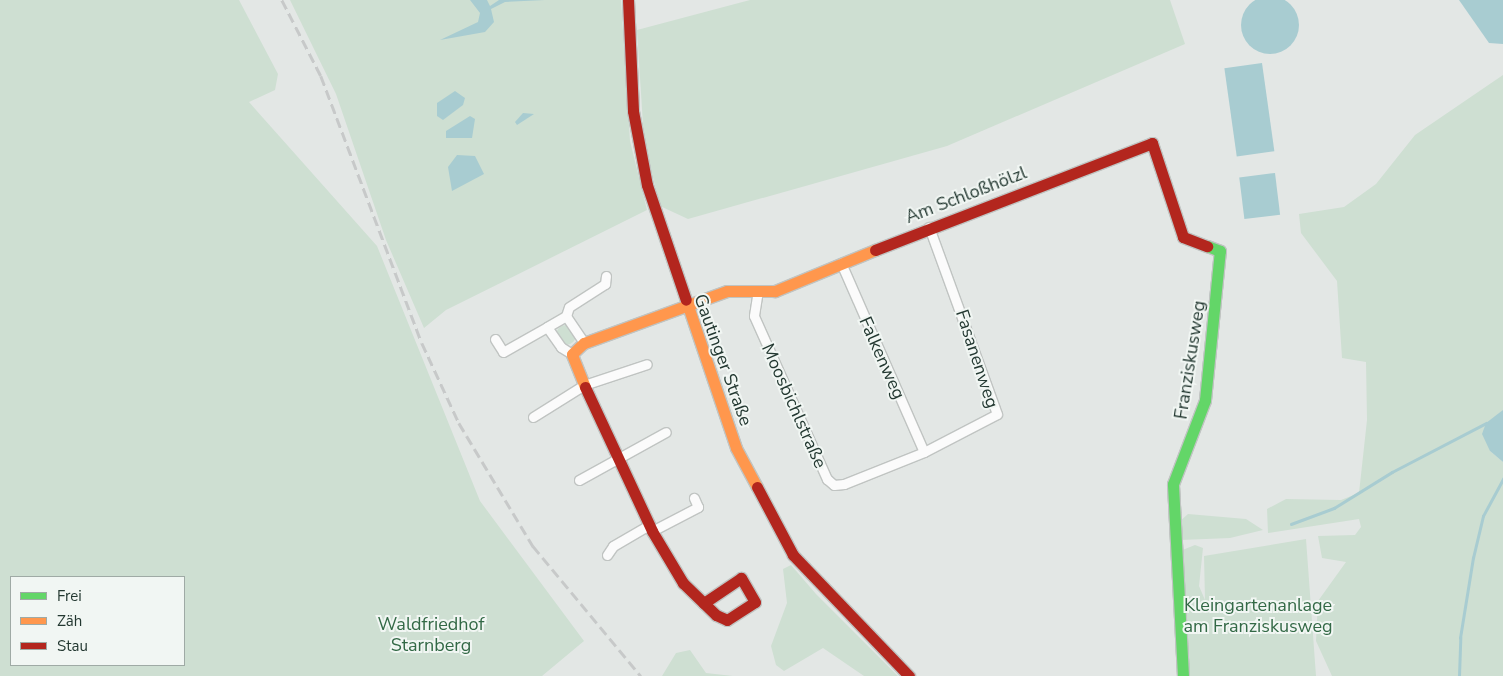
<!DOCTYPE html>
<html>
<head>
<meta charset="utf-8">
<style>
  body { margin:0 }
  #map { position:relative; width:1503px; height:676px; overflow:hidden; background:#e3e7e5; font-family:"Nunito Sans",sans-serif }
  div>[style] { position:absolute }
  .green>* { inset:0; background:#cedfd2 }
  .round { border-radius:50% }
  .water>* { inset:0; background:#a8ccd1; transform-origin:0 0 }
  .stream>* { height:2.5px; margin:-1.25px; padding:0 1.25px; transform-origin:1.25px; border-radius:1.25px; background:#a8ccd1 }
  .roads { filter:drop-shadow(1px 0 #c0c4c2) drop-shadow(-1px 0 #c0c4c2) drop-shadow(0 1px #c0c4c2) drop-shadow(0 -1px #c0c4c2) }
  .street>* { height:9px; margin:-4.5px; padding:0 4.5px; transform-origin:4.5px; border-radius:4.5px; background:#fbfbfb }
  .fast>* { height:11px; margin:-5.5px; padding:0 5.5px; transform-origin:5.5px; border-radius:5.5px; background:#63d668 }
  .slow>* { height:11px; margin:-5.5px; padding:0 5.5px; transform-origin:5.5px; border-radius:5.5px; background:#ff974d }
  .jam>* { height:11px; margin:-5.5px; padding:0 5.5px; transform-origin:5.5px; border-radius:5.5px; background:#b3261e }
  .rail>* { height:2.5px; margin-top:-1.25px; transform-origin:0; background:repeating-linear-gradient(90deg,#c7c9c9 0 10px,transparent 0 15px) }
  span { translate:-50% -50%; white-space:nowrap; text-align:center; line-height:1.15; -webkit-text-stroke:4px #f1f6f3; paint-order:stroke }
  .street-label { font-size:18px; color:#233831 }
  .park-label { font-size:18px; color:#336946 }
  .legend { position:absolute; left:10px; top:576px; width:175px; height:90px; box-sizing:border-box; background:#f1f6f3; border:1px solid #9faaa5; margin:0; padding:6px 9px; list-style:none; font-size:15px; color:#233831 }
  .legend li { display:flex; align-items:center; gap:10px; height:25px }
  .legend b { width:25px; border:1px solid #9faaa5 }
</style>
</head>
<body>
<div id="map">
  <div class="green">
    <i style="clip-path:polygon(evenodd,0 0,239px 0,278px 74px,275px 90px,249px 102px,377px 246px,480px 501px,584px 641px,542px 676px,0 676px,0 0,184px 577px,184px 665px,11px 665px,11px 577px,184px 577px)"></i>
    <i style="clip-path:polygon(290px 0,621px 0,630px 141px,647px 210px,446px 310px,424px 328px,386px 240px,336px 94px)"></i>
    <i style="clip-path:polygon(750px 0,1170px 0,1185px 44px,947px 146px,688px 219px,660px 206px,644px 141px,637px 30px)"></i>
    <i style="clip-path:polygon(1503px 75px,1503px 410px,1490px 451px,1503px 462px,1503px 676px,1332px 676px,1316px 641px,1318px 601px,1346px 562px,1322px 558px,1318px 536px,1355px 535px,1361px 527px,1359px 519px,1268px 533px,1267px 509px,1286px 499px,1341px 500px,1359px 493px,1367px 420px,1366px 362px,1342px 358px,1337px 281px,1301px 233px,1299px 214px,1344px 207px,1376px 184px,1415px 135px)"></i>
    <i class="round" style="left:556px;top:325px;width:20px;height:20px"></i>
    <i style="clip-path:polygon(1188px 514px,1246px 519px,1263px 530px,1230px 538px,1181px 540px,1179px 522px)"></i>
    <i style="clip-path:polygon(1306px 539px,1316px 676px,1184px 676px,1180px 551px,1195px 545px,1203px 548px,1199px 586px,1205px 600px,1204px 556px)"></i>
    <i style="clip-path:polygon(791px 565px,816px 594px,898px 676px,864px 676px,823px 648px,784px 671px,776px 665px,771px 646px,787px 603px,783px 569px)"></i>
    <i style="clip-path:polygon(690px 650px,706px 673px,733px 676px,662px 676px,676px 653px)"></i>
  </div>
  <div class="water">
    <i class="round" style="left:1241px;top:-4px;width:58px;height:58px"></i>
    <i style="clip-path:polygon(470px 0,487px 0,490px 6px,499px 0,545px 0,505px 2px,491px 9px,494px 22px,485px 32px,440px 40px,478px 22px,480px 13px)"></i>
    <i style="clip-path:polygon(1459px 0,1503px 0,1503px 44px,1489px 43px)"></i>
    <i style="left:1262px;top:63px;width:89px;height:38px;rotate:82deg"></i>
    <i style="clip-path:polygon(455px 91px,465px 98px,463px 105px,443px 120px,437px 116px,437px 103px)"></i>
    <i style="clip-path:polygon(523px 113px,534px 114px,517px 125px,515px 122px)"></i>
    <i style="clip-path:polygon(470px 116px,475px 119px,472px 138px,446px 138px,446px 131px)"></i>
    <i style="clip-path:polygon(457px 155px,475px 156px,484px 174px,452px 191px,448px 167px)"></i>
    <i style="left:1275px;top:173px;width:42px;height:36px;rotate:83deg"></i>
    <i style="clip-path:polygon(1503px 410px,1503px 462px,1490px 451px,1482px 434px,1486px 423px)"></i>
  </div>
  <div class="stream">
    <i style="left:1291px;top:524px;width:46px;rotate:-20.4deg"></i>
    <i style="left:1334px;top:508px;width:68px;rotate:-31.8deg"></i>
    <i style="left:1392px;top:472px;width:106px;rotate:-27.5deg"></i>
    <i style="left:1459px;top:676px;width:38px;rotate:-88deg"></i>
    <i style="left:1460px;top:638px;width:81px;rotate:-80.8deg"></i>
    <i style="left:1473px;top:558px;width:43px;rotate:-76.6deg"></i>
    <i style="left:1483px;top:516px;width:42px;rotate:-61.6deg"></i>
  </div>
  <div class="roads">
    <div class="street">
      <i style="left:841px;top:263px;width:206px;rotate:66.3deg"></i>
      <i style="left:758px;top:290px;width:26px;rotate:99deg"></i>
      <i style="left:754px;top:316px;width:179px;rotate:65.9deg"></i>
      <i style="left:827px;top:479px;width:9px;rotate:41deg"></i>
      <i style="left:834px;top:485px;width:10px;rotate:-6deg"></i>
      <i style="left:844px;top:484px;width:86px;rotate:-21.8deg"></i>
      <i style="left:924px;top:452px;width:82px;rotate:-27.5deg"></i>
      <i style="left:997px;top:414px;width:199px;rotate:-110deg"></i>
      <i style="left:566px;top:316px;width:9px;rotate:-72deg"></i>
      <i style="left:569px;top:307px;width:43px;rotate:-32.6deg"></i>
      <i style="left:605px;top:284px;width:8px;rotate:-83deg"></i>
      <i style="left:495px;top:339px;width:15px;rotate:58deg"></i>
      <i style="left:503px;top:352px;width:51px;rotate:-29.6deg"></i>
      <i style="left:572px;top:354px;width:13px;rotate:-148deg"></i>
      <i style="left:561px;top:347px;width:24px;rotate:-125deg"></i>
      <i style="left:547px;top:327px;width:22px;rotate:-30deg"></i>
      <i style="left:566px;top:316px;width:32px;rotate:56deg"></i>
      <i style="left:533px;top:417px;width:60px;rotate:-32.1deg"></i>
      <i style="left:584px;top:385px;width:66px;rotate:-18.4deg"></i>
      <i style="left:579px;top:480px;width:99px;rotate:-28.9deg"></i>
      <i style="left:652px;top:531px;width:52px;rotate:-27.6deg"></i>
      <i style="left:698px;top:507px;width:10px;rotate:-114deg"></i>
      <i style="left:607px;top:555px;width:11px;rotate:-56deg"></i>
      <i style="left:613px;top:546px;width:42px;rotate:-30.3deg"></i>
    </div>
    <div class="fast">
      <i style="left:1183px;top:676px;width:192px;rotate:-93deg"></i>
      <i style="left:1173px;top:484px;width:90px;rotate:-69.1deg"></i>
      <i style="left:1205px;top:400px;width:150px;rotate:-84.3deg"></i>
      <i style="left:1220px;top:251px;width:14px;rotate:-159deg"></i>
    </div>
    <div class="slow">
      <i style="left:686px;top:300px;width:156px;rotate:71.3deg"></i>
      <i style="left:736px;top:448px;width:44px;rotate:61.7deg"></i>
      <i style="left:585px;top:387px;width:35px;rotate:-112deg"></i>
      <i style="left:572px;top:354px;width:16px;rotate:-43deg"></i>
      <i style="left:584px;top:343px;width:152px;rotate:-20deg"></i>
      <i style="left:727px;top:291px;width:48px"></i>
      <i style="left:775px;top:291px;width:108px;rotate:-22.3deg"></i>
    </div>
    <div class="jam">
      <i style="left:628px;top:0;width:111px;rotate:87.4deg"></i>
      <i style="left:633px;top:111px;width:75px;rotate:79.3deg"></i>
      <i style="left:647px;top:185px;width:121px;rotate:71.3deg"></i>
      <i style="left:875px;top:250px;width:297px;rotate:-21.1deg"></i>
      <i style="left:1152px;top:143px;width:99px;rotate:71.7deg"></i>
      <i style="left:1183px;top:237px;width:26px;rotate:21deg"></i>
      <i style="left:585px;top:387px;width:159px;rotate:65deg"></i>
      <i style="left:652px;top:531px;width:61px;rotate:59.2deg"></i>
      <i style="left:683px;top:583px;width:46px;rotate:44.1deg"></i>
      <i style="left:716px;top:615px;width:12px;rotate:24deg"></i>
      <i style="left:727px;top:620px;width:33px;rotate:-33deg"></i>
      <i style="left:755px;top:602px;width:28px;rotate:-120deg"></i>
      <i style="left:741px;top:578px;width:45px;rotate:146deg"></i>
      <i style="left:757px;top:487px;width:77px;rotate:62.1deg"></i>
      <i style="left:793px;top:555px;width:168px;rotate:46.2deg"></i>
    </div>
  </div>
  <div class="rail">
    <i style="left:282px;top:0;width:85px;rotate:62.8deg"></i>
    <i style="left:321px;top:76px;width:285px;rotate:69.3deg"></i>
    <i style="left:422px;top:343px;width:88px;rotate:65.2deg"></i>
    <i style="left:459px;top:423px;width:144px;rotate:59deg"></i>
    <i style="left:533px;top:546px;width:169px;rotate:50.3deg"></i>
  </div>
  <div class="street-label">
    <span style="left:966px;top:195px;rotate:-21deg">Am Schloßhölzl</span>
    <span style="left:882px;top:358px;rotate:66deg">Falkenweg</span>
    <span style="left:977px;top:359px;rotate:72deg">Fasanenweg</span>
    <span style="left:723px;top:360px;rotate:70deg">Gautinger Straße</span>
    <span style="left:1190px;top:360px;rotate:-81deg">Franziskusweg</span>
    <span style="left:794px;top:406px;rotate:66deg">Moosbichlstraße</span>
  </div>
  <div class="park-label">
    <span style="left:1258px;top:616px">Kleingartenanlage<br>am Franziskusweg</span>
    <span style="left:431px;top:635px">Waldfriedhof<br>Starnberg</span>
  </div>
  <ul class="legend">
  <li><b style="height:6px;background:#63d668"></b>Frei</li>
  <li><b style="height:6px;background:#ff974d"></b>Zäh</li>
  <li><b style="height:6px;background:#b3261e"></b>Stau</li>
  </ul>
</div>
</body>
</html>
